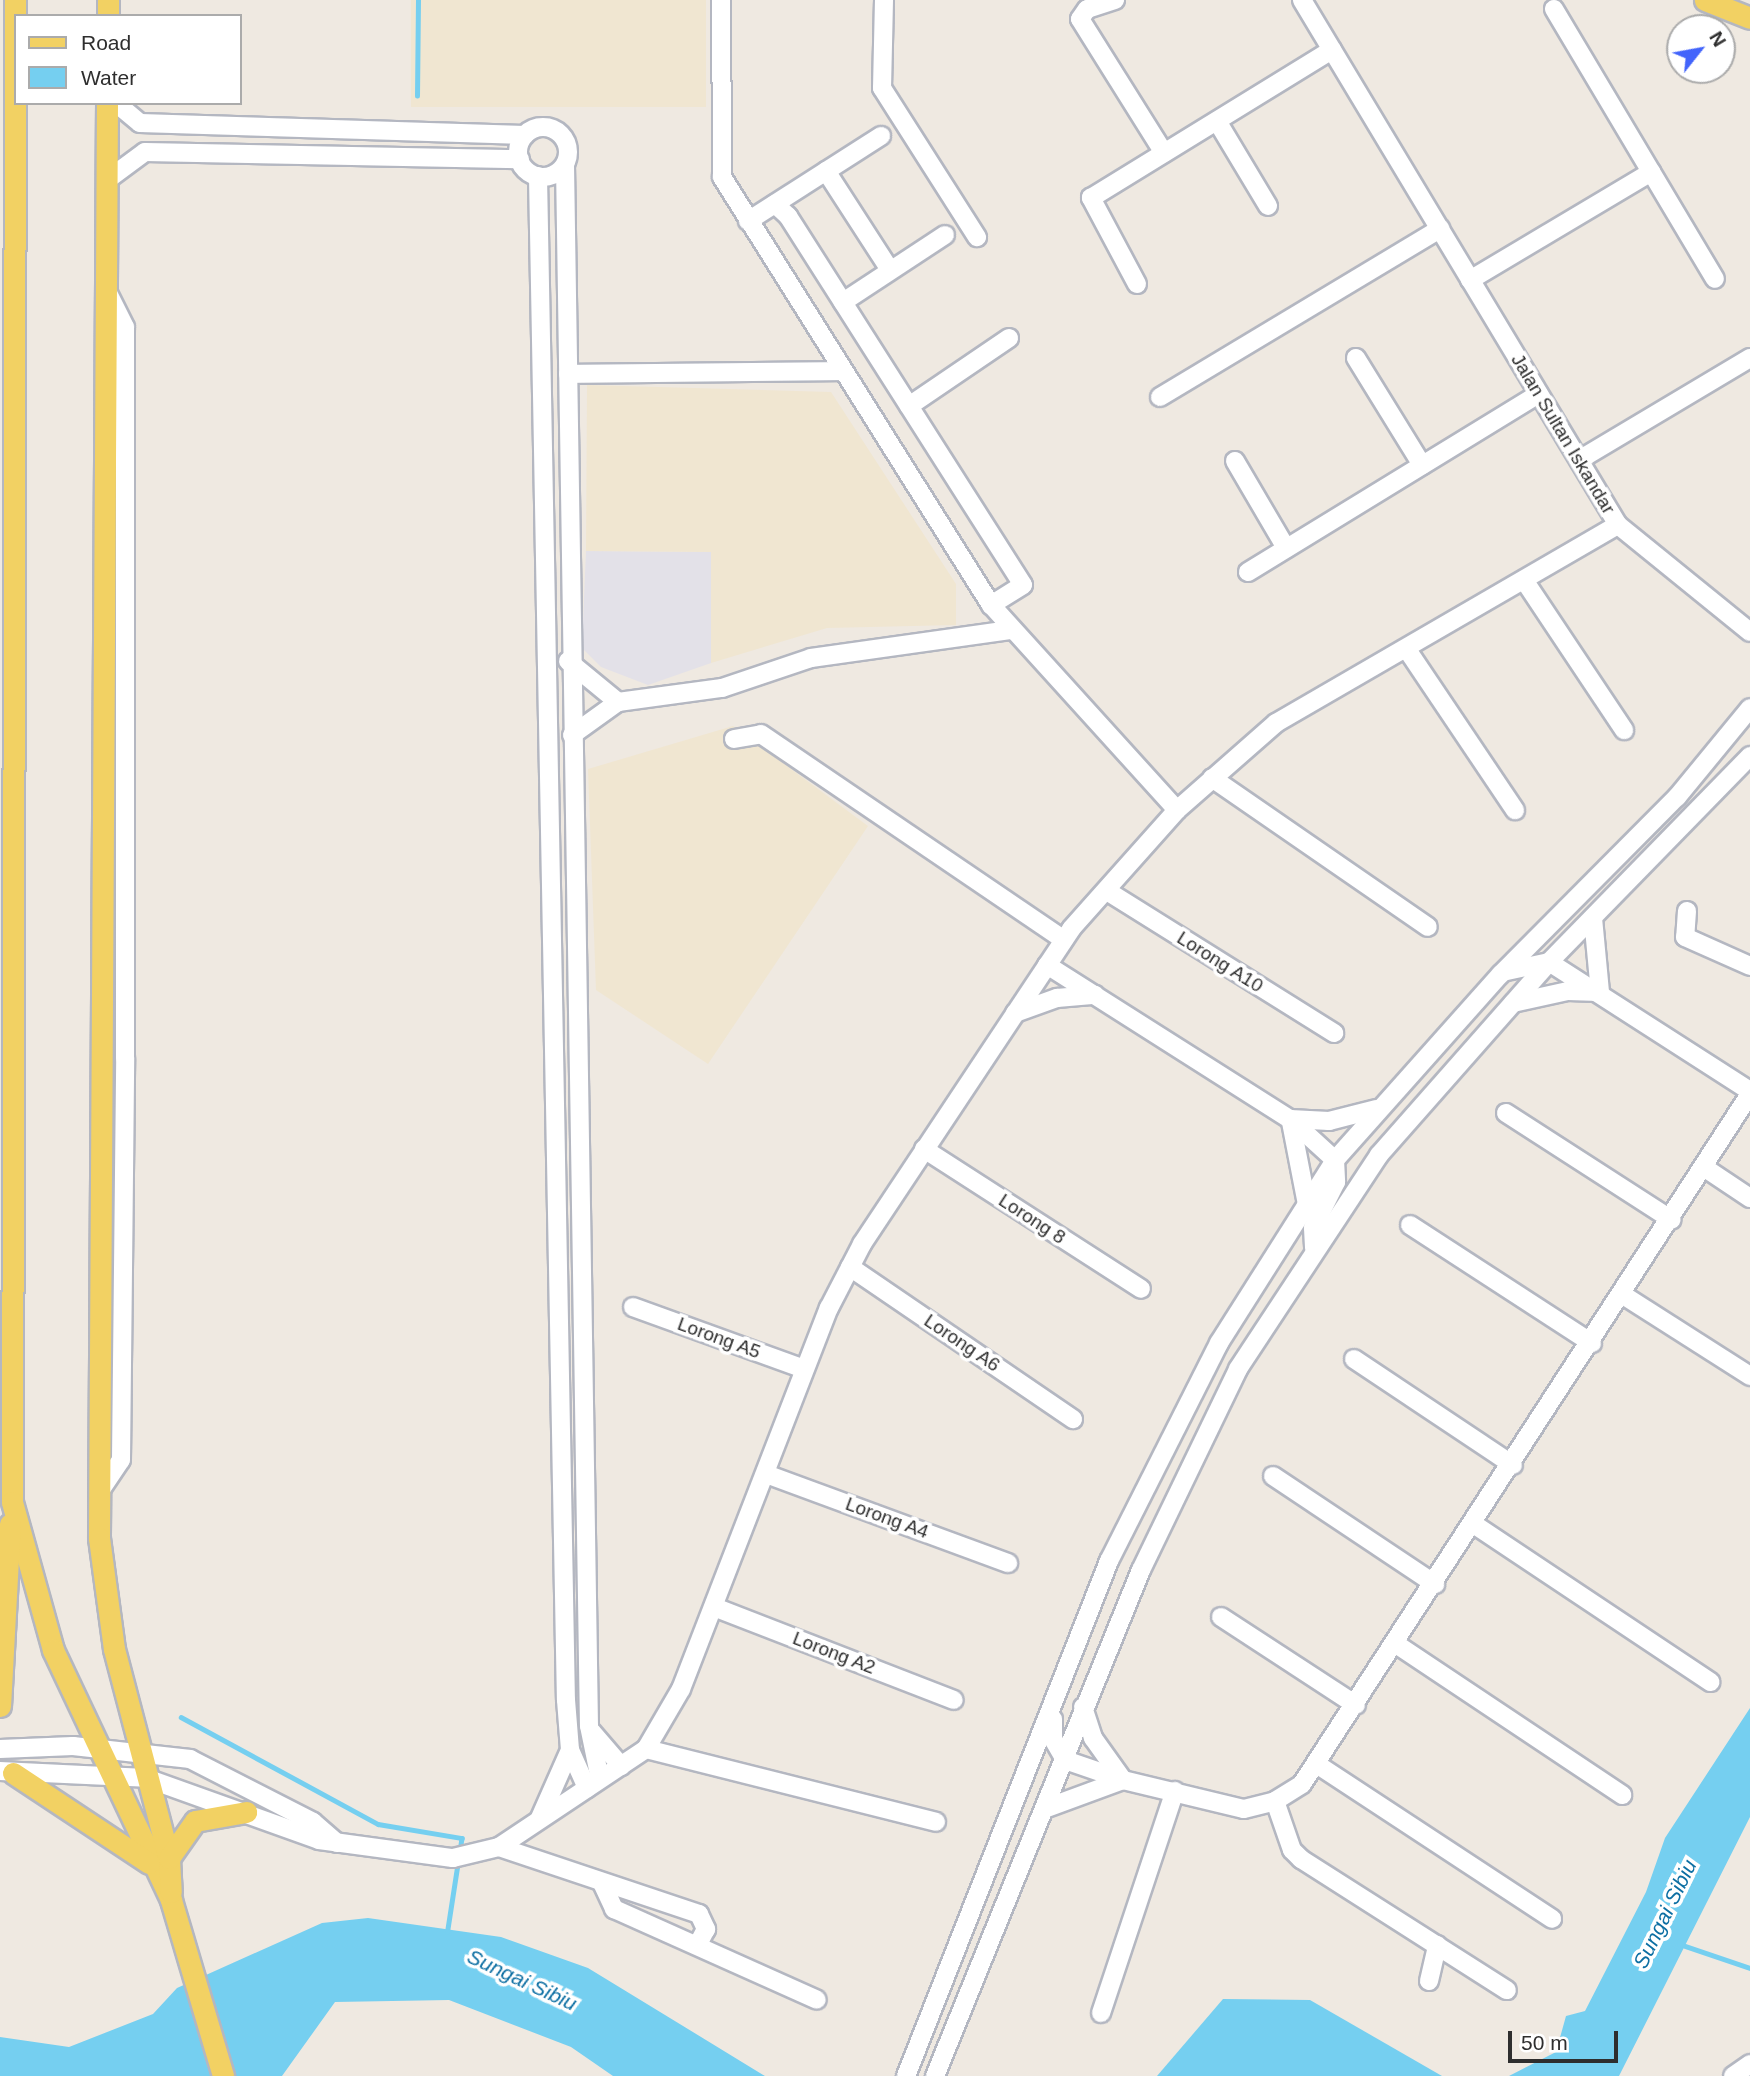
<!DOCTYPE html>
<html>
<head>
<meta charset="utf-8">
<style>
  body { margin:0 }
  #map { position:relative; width:1750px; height:2076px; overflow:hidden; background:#efe9e1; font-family:Arial,sans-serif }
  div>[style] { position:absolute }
  .industrial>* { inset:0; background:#e3e1e8 }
  .education>* { inset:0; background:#f0e6d1; transform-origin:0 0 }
  .water>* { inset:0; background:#75cff0 }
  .stream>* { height:4.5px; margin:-2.25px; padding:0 2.25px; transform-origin:2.25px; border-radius:2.25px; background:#75cff0 }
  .roads { filter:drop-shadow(2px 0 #b4b7c1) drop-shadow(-2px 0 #b4b7c1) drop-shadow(0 2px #b4b7c1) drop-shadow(0 -2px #b4b7c1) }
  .minor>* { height:18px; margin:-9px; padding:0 9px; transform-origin:9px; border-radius:9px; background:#fff }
  .minor>.ring { margin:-9px; padding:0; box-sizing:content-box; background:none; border:18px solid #fff; border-radius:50% }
  .major>* { height:21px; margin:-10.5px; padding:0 10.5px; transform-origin:10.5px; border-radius:10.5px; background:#f2d163 }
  span { translate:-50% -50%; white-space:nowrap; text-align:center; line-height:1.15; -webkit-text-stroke:7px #fff; paint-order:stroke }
  .street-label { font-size:19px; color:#2e2e2e }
  .water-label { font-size:21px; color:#0d6fa3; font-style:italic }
  .legend { position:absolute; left:14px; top:14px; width:228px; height:91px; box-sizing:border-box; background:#fff; border:2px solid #ababab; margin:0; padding:9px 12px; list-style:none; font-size:21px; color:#2e2e2e }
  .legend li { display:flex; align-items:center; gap:14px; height:35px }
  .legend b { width:35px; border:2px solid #ababab }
  .north { position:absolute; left:1666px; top:14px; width:70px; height:70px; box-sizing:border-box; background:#fff; border:2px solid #ababab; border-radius:50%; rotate:59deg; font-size:19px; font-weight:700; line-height:28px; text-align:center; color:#2e2e2e }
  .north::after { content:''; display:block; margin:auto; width:24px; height:32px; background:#4264fb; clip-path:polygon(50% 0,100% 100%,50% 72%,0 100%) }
  .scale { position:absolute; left:1508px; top:2031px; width:110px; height:32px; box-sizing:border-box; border:4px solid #2e2e2e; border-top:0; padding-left:9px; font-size:21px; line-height:24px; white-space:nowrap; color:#2e2e2e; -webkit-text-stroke:5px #fff; paint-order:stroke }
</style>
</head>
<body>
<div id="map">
  <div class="industrial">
    <i style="clip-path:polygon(586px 551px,711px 552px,711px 663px,648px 685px,601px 667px,582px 648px)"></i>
  </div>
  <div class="education">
    <i style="left:411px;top:0;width:295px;height:107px"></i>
    <i style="clip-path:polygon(587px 385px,831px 392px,956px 584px,956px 625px,827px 628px,711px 663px,711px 552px,586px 551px)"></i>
    <i style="clip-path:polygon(733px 726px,868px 826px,708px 1064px,596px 990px,588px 769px)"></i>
  </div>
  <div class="water">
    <i style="clip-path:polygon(1750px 1708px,1750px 1817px,1619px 2076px,1509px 2076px,1556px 2052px,1566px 2016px,1585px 2011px,1646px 1892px,1665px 1838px)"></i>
    <i style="clip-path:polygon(368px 1918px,501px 1937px,588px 1968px,765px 2076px,613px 2076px,571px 2047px,449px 2000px,335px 2002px,282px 2076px,0 2076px,0 2037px,69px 2047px,153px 2014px,177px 1988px,322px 1923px)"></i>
    <i style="clip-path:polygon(1223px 1999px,1310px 2000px,1442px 2076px,1157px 2076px)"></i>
  </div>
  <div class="stream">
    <i style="left:417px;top:96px;width:96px;rotate:-89.4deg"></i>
    <i style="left:181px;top:1717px;width:224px;rotate:28.5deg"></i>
    <i style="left:378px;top:1824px;width:85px;rotate:9.5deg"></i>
    <i style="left:462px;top:1838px;width:14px;rotate:98deg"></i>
    <i style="left:447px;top:1932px;width:72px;rotate:-81.2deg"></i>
    <i style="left:1685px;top:1946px;width:69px;rotate:18.7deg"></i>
  </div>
  <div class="roads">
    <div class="minor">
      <i style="left:884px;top:0;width:88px;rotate:91.3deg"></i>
      <i style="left:882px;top:88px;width:177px;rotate:57.5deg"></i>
      <i style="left:1115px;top:0;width:29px;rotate:162deg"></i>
      <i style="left:1087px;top:9px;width:12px;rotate:125deg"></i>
      <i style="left:1080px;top:19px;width:158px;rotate:57.9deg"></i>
      <i style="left:1302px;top:0;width:613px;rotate:58.96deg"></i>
      <i style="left:1618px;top:525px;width:170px;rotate:39deg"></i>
      <i style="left:1554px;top:9px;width:314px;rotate:59.2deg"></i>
      <i style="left:116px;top:103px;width:31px;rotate:40deg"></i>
      <i style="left:140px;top:123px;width:385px;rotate:1.8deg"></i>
      <i style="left:1217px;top:121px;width:99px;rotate:59deg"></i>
      <i class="ring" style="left:518px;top:127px;width:32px;height:32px"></i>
      <i style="left:565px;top:165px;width:1561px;rotate:89.12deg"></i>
      <i style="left:589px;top:1726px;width:54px;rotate:78.3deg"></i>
      <i style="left:826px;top:171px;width:118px;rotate:57.1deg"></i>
      <i style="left:538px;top:176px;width:1524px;rotate:88.95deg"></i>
      <i style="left:566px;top:1700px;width:50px;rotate:85.4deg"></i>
      <i style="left:570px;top:1750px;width:42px;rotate:65.9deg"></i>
      <i style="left:107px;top:180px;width:47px;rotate:-36.4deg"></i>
      <i style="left:145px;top:152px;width:375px;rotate:1.1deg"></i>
      <i style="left:775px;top:204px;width:18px;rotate:43deg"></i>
      <i style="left:788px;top:216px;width:437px;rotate:57.5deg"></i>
      <i style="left:1023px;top:585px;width:38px;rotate:148deg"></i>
      <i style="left:748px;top:221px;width:158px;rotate:-32.6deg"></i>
      <i style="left:1470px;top:280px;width:211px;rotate:-30.8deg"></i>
      <i style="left:1137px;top:284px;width:98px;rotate:-118.1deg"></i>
      <i style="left:1091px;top:198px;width:283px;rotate:-31.6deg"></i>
      <i style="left:843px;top:302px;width:122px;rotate:-33.3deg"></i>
      <i style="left:1356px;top:358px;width:126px;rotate:58.3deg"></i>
      <i style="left:568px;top:374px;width:272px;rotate:-0.6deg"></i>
      <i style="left:1160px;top:397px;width:327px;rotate:-31deg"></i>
      <i style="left:909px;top:406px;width:121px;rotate:-34.2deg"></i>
      <i style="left:1579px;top:460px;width:199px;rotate:-30.8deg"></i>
      <i style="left:1235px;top:461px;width:101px;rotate:59.6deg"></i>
      <i style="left:1248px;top:572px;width:341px;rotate:-31.5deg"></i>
      <i style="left:1526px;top:583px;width:177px;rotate:56.3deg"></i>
      <i style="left:1408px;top:651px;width:192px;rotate:56.1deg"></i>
      <i style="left:568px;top:661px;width:65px;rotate:39.4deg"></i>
      <i style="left:572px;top:735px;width:57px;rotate:-35.7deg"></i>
      <i style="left:618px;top:702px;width:105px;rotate:-7.7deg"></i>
      <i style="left:722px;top:688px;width:94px;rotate:-18.6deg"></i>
      <i style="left:811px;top:658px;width:201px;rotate:-8deg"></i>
      <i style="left:734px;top:739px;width:27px;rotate:-10deg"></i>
      <i style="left:761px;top:734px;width:366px;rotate:34.2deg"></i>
      <i style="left:1212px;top:778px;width:262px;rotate:34.6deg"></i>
      <i style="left:1177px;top:810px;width:132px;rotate:-41.3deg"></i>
      <i style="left:1276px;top:723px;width:395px;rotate:-30.1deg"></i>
      <i style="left:1107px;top:891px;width:268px;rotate:32deg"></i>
      <i style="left:1687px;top:911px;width:26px;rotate:94deg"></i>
      <i style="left:1685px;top:937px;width:71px;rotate:24deg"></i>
      <i style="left:1593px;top:918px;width:74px;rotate:84.6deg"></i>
      <i style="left:1047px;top:965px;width:288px;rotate:32.4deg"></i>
      <i style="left:1290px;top:1119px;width:61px;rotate:42.3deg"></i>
      <i style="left:1335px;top:1160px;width:22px;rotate:87deg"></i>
      <i style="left:1336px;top:1182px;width:51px;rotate:116.6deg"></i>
      <i style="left:1313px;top:1228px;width:20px;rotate:87deg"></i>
      <i style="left:1507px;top:971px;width:43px;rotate:-12.1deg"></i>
      <i style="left:1549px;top:962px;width:239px;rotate:32.7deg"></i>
      <i style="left:1513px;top:1003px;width:56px;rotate:-12.3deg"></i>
      <i style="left:1568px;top:991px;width:31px;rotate:2deg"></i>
      <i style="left:1015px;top:1013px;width:45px;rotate:-19.7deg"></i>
      <i style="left:1057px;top:998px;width:38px;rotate:-5deg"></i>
      <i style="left:1506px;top:1113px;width:197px;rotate:32.8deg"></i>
      <i style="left:1290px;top:1119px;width:39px;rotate:3deg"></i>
      <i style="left:1329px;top:1121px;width:49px;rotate:-14.3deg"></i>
      <i style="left:1291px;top:1122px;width:84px;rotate:79deg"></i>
      <i style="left:924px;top:1149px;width:258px;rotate:32.8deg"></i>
      <i style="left:1705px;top:1168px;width:54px;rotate:33.7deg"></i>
      <i style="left:1410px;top:1225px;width:217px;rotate:33deg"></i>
      <i style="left:850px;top:1267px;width:270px;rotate:34.3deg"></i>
      <i style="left:1623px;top:1295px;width:151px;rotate:32.5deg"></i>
      <i style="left:633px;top:1307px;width:182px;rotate:19.9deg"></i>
      <i style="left:1354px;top:1359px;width:191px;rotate:33.7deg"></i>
      <i style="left:766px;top:1474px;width:258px;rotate:20.2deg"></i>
      <i style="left:1273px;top:1476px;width:195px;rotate:33.7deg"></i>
      <i style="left:100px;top:1491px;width:37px;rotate:-56deg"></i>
      <i style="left:121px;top:1460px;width:402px;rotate:-89.4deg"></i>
      <i style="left:125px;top:1058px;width:731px;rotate:-90deg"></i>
      <i style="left:125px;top:327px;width:42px;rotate:-116.6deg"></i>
      <i style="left:1475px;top:1525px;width:283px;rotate:33.7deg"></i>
      <i style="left:714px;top:1607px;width:257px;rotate:21.2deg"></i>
      <i style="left:1221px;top:1617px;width:161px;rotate:33.1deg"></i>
      <i style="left:1396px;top:1644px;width:272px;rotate:33.7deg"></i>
      <i style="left:1083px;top:1707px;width:33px;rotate:72deg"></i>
      <i style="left:1093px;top:1738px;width:52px;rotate:54.5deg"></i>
      <i style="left:1053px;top:1719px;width:20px;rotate:90deg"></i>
      <i style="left:1053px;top:1739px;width:24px;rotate:60deg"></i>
      <i style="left:1065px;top:1760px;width:61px;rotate:19deg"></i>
      <i style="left:1123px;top:1780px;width:124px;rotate:13.5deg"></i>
      <i style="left:1244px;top:1809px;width:32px;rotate:-14deg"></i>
      <i style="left:1275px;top:1801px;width:32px;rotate:-32deg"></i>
      <i style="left:1302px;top:1784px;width:823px;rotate:-57.01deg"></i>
      <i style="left:592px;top:1732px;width:45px;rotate:49.5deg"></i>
      <i style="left:0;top:1749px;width:73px;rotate:-2.4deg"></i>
      <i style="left:73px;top:1746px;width:118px;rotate:6.3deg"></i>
      <i style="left:190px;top:1759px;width:138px;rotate:27.1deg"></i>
      <i style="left:313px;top:1822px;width:32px;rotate:41deg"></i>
      <i style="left:646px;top:1749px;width:299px;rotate:14.1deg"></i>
      <i style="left:1318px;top:1765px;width:280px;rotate:33.3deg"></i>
      <i style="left:0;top:1771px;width:146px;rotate:2.7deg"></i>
      <i style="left:146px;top:1778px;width:184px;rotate:19.7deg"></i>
      <i style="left:319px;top:1840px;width:135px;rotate:7.7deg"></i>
      <i style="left:453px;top:1858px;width:47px;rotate:-13.4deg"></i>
      <i style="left:499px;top:1847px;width:177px;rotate:-33.7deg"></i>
      <i style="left:646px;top:1749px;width:69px;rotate:-59.7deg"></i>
      <i style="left:681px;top:1689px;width:409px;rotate:-68.8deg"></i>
      <i style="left:829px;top:1308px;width:72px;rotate:-62.7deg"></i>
      <i style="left:862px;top:1244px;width:378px;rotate:-56.4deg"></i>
      <i style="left:1071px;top:929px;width:159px;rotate:-48.3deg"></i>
      <i style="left:1177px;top:810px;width:277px;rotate:-132.2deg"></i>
      <i style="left:991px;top:605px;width:506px;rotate:-122.15deg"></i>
      <i style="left:722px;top:177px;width:177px;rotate:-90.3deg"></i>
      <i style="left:1275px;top:1801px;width:52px;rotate:70.9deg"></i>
      <i style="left:1292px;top:1850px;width:13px;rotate:45deg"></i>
      <i style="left:1301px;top:1859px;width:244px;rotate:32.5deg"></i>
      <i style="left:1044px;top:1809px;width:84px;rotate:-20.2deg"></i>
      <i style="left:540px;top:1818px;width:74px;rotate:-66.2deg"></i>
      <i style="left:499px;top:1847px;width:211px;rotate:18.5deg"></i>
      <i style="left:699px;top:1914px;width:17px;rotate:65deg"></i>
      <i style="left:706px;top:1929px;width:17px;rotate:118deg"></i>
      <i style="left:602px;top:1883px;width:29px;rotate:65deg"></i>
      <i style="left:614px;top:1909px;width:222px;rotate:24.1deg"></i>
      <i style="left:1429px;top:1981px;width:37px;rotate:-77deg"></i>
      <i style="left:1101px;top:2013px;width:234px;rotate:-71.6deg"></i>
      <i style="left:906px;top:2076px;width:554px;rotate:-68.49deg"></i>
      <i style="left:1109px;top:1561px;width:244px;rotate:-63.2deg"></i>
      <i style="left:1219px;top:1343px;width:217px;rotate:-57.6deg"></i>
      <i style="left:1335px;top:1160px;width:249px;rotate:-48.3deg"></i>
      <i style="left:1501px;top:974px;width:250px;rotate:-45.2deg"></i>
      <i style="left:1677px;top:797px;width:115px;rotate:-50.6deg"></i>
      <i style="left:935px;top:2076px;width:546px;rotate:-67.85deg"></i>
      <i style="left:1141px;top:1570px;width:223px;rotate:-64.2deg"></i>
      <i style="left:1238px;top:1369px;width:256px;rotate:-56.6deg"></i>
      <i style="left:1379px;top:1155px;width:257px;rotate:-48.6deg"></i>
      <i style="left:1549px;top:962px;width:288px;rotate:-45.7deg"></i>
      <i style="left:1733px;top:2076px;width:21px;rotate:-35deg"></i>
    </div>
    <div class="major">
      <i style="left:15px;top:0;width:1502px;rotate:90.11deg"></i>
      <i style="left:12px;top:1502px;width:154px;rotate:74.5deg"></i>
      <i style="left:53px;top:1650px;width:276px;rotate:64.7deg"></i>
      <i style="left:171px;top:1900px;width:184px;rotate:73.5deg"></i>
      <i style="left:1705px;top:0;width:48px;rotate:21.8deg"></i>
      <i style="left:108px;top:16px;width:16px;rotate:-90deg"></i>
      <i style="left:107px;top:103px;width:1435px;rotate:90.32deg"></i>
      <i style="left:99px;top:1538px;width:112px;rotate:82.3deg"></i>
      <i style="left:114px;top:1649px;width:216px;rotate:75.3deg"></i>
      <i style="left:169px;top:1858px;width:34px;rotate:87deg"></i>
      <i style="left:0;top:1706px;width:182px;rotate:-86.9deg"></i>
      <i style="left:13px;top:1773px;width:163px;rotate:33.5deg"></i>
      <i style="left:169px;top:1858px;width:45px;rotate:-54.9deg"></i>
      <i style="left:195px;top:1821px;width:52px;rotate:-10deg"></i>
    </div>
  </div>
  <div class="street-label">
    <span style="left:1563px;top:434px;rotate:59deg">Jalan Sultan Iskandar</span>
    <span style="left:1220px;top:962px;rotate:32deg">Lorong A10</span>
    <span style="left:1032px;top:1219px;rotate:33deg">Lorong 8</span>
    <span style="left:719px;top:1338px;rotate:20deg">Lorong A5</span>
    <span style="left:962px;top:1343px;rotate:34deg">Lorong A6</span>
    <span style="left:887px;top:1518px;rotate:20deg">Lorong A4</span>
    <span style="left:834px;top:1653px;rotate:21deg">Lorong A2</span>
  </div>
  <div class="water-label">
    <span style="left:1665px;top:1914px;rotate:-64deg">Sungai Sibiu</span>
    <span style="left:522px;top:1980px;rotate:25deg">Sungai Sibiu</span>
  </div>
  <ul class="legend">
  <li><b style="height:9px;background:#f2d163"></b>Road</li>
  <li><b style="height:19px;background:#75cff0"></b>Water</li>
  </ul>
  <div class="north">N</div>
  <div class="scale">50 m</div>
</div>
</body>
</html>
